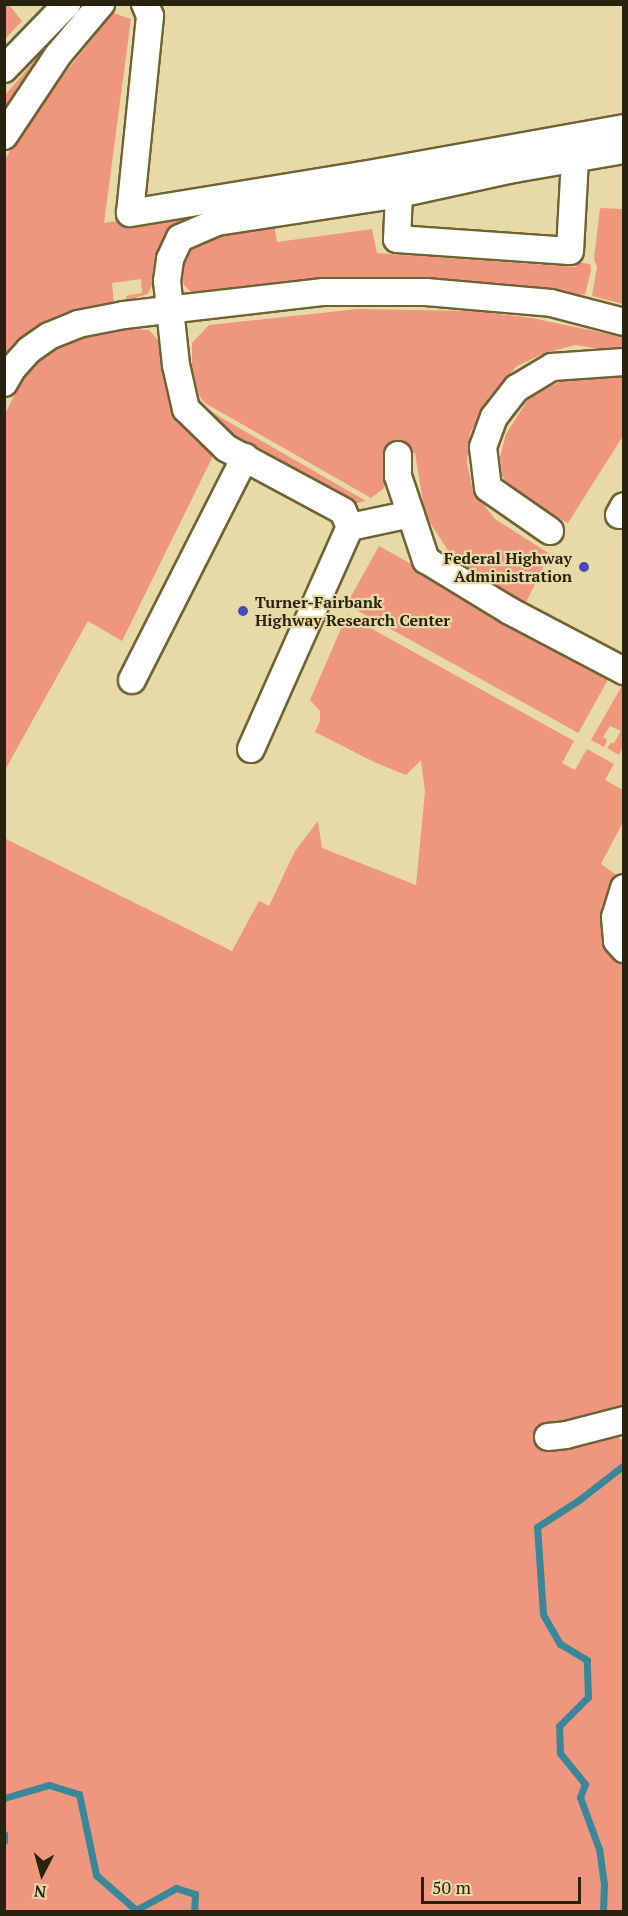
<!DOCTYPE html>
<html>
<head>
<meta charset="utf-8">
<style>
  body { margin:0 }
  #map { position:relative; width:628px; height:1916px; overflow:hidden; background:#e7daa6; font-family:"PT Serif",serif }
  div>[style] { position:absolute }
  .green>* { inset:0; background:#ef967e; transform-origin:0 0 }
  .stream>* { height:7px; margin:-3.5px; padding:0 3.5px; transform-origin:3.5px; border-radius:3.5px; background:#39889a }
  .roads { filter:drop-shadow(2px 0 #6f6334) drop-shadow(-2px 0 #6f6334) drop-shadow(0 2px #6f6334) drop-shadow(0 -2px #6f6334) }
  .minor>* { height:26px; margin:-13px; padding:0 13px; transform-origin:13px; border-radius:13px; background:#fff }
  .dots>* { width:16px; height:16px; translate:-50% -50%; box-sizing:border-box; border:3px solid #e7daa6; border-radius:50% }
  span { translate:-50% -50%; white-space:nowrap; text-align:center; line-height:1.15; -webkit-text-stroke:4.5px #e7daa6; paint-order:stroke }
  .poi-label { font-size:16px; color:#28230f; font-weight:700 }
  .right { translate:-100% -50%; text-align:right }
  .left { translate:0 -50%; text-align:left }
  .frame { position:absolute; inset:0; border:6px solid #28230f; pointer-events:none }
  .north { position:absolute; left:12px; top:1844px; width:60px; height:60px; -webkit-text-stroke:4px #e7daa6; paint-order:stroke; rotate:186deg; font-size:16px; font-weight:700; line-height:24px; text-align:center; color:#28230f }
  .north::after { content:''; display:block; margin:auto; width:21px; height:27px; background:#28230f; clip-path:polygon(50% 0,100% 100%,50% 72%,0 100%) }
  .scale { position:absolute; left:421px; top:1877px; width:160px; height:27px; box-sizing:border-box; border:3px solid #28230f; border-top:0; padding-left:8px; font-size:18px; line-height:21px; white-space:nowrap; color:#28230f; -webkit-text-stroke:4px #e7daa6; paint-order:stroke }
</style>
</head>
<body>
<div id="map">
  <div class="green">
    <i style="clip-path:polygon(5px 4px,9px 5px,22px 21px,5px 39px)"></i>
    <i style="clip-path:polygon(113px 13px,131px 19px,104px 223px,271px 198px,273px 205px,197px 217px,177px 227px,163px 242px,157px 272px,153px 273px,154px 280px,148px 294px,127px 300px,126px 296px,142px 293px,141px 279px,112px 283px,114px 305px,5px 366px,5px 160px,25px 123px)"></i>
    <i style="clip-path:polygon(43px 51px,45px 53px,5px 113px,5px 95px)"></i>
    <i style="clip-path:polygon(600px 208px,623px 209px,623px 304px,592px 296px,597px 267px,594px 259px)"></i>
    <i style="clip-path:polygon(274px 224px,277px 242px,372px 229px,377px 253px,576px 267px,577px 262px,590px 264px,591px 270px,585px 295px,581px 294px,581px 298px,218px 295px,217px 290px,192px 293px,184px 285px,181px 271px,183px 252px,195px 239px)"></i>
    <i style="clip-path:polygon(357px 309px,472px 311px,532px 318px,623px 337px,624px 353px,575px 345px,545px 353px,517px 366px,490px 396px,470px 433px,467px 463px,473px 491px,495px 519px,550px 554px,525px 604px,482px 583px,447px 549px,425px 515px,415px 453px,391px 452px,390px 476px,383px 489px,371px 498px,205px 403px,200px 397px,192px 370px,192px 343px,209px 325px)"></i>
    <i style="clip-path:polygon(129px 326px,130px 329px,149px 330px,158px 340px,161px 360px,166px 360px,177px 415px,193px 436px,215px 452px,122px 641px,88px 621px,5px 770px,5px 414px,28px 367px,43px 352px,77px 335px)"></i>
    <i style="clip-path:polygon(623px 371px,623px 436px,568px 523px,514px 493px,502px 476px,500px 457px,506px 434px,529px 398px,567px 378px)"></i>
    <i style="clip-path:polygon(193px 393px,199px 403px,220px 417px,366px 501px,353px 504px,223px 434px,195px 405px)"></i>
    <i style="left:379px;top:546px;width:265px;height:67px;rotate:29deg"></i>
    <i style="clip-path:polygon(347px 615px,574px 741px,562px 763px,575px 770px,587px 749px,614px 764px,605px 780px,623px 790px,623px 822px,601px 864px,615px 874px,616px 880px,606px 900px,604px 918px,613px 955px,624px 967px,624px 1430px,619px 1438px,624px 1442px,623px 1911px,5px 1911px,4px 838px,232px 951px,259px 901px,269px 906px,295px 851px,318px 821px,322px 848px,416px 885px,425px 792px,421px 760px,406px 775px,376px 763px,315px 732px,320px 721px,320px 711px,310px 700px)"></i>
    <i style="clip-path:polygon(623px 684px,623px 747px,619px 755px,607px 748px,611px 743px,614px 743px,621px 731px,610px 726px,603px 737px,607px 740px,604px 747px,591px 740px)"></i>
  </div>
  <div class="stream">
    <i style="left:4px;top:1798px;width:47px;rotate:-16.1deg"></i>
    <i style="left:49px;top:1785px;width:31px;rotate:17deg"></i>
    <i style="left:79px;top:1794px;width:83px;rotate:78.1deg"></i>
    <i style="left:96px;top:1875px;width:53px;rotate:41.2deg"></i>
    <i style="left:136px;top:1910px;width:46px;rotate:-28.8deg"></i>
    <i style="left:176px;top:1888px;width:20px;rotate:18deg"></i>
    <i style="left:195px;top:1894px;width:18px;rotate:93deg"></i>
    <i style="left:4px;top:1834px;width:7px;rotate:90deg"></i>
    <i style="left:603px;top:1912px;width:28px;rotate:-88deg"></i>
    <i style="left:604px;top:1884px;width:35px;rotate:-98deg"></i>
    <i style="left:599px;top:1849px;width:55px;rotate:-110.1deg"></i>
    <i style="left:580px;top:1797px;width:14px;rotate:-69deg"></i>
    <i style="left:585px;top:1784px;width:40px;rotate:-129deg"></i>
    <i style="left:560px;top:1753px;width:27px;rotate:-92deg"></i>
    <i style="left:559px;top:1726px;width:41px;rotate:-45deg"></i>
    <i style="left:588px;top:1697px;width:37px;rotate:-92deg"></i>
    <i style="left:587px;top:1660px;width:31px;rotate:-149deg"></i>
    <i style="left:560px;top:1644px;width:34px;rotate:-120deg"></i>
    <i style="left:543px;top:1614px;width:87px;rotate:-93.9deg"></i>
    <i style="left:537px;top:1527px;width:50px;rotate:-32.7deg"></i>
    <i style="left:579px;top:1500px;width:57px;rotate:-37.9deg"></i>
  </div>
  <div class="roads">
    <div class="minor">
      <i style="left:145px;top:4px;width:13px;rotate:67deg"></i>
      <i style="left:150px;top:16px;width:198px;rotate:95.8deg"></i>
      <i style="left:130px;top:213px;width:236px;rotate:-9.3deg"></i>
      <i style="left:363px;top:175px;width:265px;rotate:-10.2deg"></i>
      <i style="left:4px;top:69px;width:91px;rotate:-45.9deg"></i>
      <i style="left:4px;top:136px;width:97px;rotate:-56.3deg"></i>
      <i style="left:58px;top:55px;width:67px;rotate:-49.9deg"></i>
      <i style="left:399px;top:194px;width:45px;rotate:92.5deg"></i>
      <i style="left:397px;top:239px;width:173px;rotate:4deg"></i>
      <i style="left:570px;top:251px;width:93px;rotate:-86.9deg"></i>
      <i style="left:4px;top:383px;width:16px;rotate:-60deg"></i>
      <i style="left:12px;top:369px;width:25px;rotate:-48deg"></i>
      <i style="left:29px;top:350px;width:24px;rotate:-35deg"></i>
      <i style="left:49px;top:336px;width:31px;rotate:-22deg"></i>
      <i style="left:78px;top:324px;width:47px;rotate:-11.1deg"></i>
      <i style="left:124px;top:315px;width:201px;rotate:-6.6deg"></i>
      <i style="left:324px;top:292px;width:102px"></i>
      <i style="left:426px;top:292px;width:125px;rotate:5deg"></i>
      <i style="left:551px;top:303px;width:75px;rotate:14.6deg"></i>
      <i style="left:398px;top:455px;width:21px;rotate:90deg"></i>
      <i style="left:398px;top:476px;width:89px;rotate:71.6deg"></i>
      <i style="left:426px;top:560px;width:98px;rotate:31.3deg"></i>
      <i style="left:510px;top:611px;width:129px;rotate:27.8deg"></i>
      <i style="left:619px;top:515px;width:10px;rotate:-61deg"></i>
      <i style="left:350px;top:527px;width:62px;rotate:-12deg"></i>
      <i style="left:550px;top:531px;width:75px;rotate:-145.3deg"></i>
      <i style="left:488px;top:488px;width:41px;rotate:-97deg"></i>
      <i style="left:483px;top:447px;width:32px;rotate:-70deg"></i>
      <i style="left:494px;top:417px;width:37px;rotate:-52deg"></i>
      <i style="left:517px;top:388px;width:41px;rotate:-31deg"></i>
      <i style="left:552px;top:367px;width:72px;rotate:-4deg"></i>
      <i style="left:132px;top:680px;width:250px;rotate:-63.1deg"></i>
      <i style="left:251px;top:749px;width:243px;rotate:-66deg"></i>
      <i style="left:350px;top:527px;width:17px;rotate:-114deg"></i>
      <i style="left:343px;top:511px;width:133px;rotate:-151.7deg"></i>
      <i style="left:226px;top:448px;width:56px;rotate:-135.7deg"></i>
      <i style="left:186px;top:409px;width:45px;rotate:-102.8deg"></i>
      <i style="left:176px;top:365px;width:84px;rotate:-96.1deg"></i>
      <i style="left:167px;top:281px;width:22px;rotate:-82deg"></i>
      <i style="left:170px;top:259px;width:23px;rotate:-65deg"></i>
      <i style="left:180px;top:238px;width:40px;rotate:-23.4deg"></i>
      <i style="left:217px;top:222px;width:184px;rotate:-8.7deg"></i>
      <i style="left:399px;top:194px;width:118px;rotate:-12.3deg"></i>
      <i style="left:514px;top:169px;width:112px;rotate:-9.8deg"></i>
      <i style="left:624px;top:888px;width:30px;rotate:107deg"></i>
      <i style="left:615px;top:917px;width:24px;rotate:85deg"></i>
      <i style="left:617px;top:941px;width:11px;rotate:49deg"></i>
      <i style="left:548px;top:1437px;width:18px;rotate:-6deg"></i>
      <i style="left:566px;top:1435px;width:60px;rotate:-14.5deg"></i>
    </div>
  </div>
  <div class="dots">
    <i style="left:584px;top:567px;background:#464abf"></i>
    <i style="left:243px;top:611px;background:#464abf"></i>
  </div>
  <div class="poi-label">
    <span class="right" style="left:572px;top:567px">Federal Highway<br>Administration</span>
    <span class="left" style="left:255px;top:611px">Turner-Fairbank<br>Highway Research Center</span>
  </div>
  <div class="frame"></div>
  <div class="north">N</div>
  <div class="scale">50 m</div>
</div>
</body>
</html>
